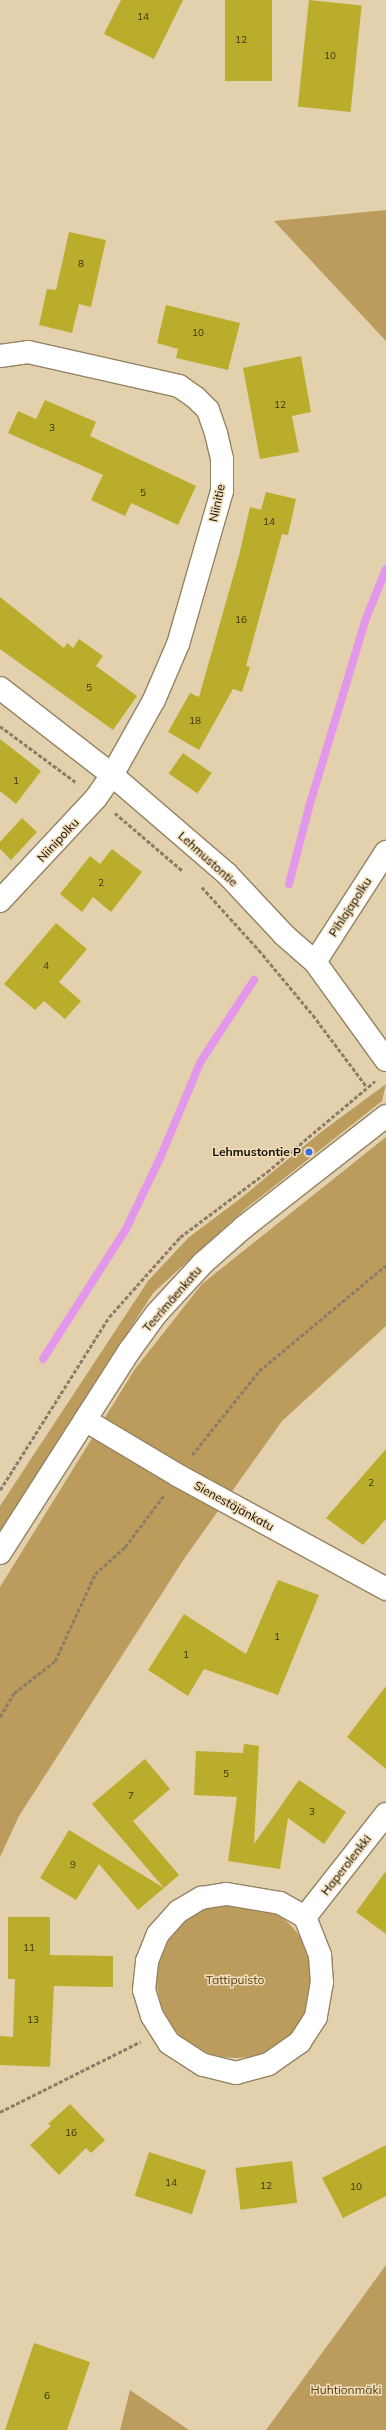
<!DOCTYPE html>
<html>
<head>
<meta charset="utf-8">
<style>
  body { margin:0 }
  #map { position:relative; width:386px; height:2430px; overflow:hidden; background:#e3d0ad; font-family:Mulish,sans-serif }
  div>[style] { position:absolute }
  .green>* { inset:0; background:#bb9c5c }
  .round { border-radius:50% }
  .stream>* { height:8px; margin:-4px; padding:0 4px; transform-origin:4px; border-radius:4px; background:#e397eb }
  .building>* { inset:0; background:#baad2c; transform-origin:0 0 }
  .path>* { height:2.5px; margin-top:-1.25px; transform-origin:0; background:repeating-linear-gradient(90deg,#8c7e66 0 4px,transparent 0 6px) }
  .roads { filter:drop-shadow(1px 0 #948362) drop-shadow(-1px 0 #948362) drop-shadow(0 1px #948362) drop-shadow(0 -1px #948362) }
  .minor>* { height:22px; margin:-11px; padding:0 11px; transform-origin:11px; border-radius:11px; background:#fff }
  .dots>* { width:11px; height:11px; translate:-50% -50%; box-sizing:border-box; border:2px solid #f0ddba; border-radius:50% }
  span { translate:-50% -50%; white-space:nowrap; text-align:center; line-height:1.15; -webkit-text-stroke:3px #f0ddba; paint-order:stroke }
  .number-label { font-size:10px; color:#3c340c }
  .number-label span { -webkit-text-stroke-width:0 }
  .street-label { font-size:12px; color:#120c02 }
  .poi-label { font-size:12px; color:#120c02; font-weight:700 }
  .right { translate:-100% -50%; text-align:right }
  .park-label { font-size:12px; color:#554010 }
</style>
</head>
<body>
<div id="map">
  <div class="green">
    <i style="clip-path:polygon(386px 210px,386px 341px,274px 221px)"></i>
    <i style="clip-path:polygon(386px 1084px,382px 1101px,245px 1209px,153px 1293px,0 1533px,0 1506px,148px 1281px,188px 1238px,241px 1198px,321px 1132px)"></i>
    <i style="clip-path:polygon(386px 1137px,386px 1326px,282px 1421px,184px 1559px,19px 1816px,0 1857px,0 1587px,135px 1369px,202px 1284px)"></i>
    <i class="round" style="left:157px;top:1902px;width:156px;height:156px"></i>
    <i style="clip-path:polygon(386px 2265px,386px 2430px,266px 2430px)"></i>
    <i style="clip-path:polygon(130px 2390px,189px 2430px,120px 2430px)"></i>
  </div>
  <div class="stream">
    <i style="left:289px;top:884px;width:80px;rotate:-75.4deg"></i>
    <i style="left:309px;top:807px;width:194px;rotate:-73.2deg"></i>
    <i style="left:365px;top:621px;width:56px;rotate:-68deg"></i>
    <i style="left:43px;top:1359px;width:154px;rotate:-57.4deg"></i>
    <i style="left:126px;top:1229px;width:81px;rotate:-64.4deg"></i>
    <i style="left:161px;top:1156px;width:103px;rotate:-67.2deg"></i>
    <i style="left:201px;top:1061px;width:97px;rotate:-56.8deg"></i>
  </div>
  <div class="building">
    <i style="clip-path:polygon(121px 0,183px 0,154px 59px,104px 34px)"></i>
    <i style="left:225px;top:0;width:47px;height:81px"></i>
    <i style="left:309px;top:0;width:53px;height:107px;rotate:6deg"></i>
    <i style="clip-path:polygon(69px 232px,106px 240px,91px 307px,79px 304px,72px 333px,39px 325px,47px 289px,56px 290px)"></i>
    <i style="clip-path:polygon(166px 305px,240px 323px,228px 370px,176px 358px,178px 349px,157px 343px)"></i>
    <i style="clip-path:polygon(301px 356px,311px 412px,292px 416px,299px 452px,260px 459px,243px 368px)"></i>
    <i style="clip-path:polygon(45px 400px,96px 422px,90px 436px,196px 486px,178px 525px,131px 503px,125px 516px,91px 500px,103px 475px,8px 433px,18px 411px,36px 419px)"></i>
    <i style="clip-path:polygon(266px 492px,296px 499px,288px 535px,282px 534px,246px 666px,250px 667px,242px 692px,233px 689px,199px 750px,168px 732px,190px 693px,199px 697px,239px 556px,250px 507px,261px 510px)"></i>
    <i style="clip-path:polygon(0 597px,64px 648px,67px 643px,73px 648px,79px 639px,103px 656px,96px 666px,137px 696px,113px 730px,0 649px)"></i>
    <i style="clip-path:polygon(0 739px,41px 771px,16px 804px,0 791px)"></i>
    <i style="left:183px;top:753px;width:35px;height:25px;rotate:35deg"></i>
    <i style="clip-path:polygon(22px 818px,37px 832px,11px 860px,0 849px,0 842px)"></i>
    <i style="clip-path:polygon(112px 849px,142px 872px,111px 912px,93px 897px,82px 912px,60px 894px,90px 856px,100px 864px)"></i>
    <i style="clip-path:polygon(56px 923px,87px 949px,59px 982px,81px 1001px,65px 1019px,44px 1001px,35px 1010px,4px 984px)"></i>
    <i style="clip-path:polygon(386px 1449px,386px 1519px,363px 1545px,326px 1518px)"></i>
    <i style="clip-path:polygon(278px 1580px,319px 1595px,278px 1695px,204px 1669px,188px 1696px,148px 1670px,184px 1614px,246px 1654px)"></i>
    <i style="clip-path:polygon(386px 1686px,386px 1769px,347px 1737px)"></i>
    <i style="clip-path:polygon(244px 1744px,259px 1746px,254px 1844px,299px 1780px,346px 1812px,324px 1844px,288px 1818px,280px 1869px,228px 1861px,237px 1797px,194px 1795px,196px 1751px,243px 1753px)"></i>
    <i style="clip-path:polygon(145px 1759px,170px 1789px,133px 1821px,179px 1875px,164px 1888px,92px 1804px)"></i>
    <i style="clip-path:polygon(69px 1830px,92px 1844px,164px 1888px,138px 1910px,99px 1864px,76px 1900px,40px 1878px)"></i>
    <i style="clip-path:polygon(386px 1871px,386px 1934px,356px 1912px)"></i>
    <i style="clip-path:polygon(8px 1917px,50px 1917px,50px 1955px,113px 1956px,113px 1987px,54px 1986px,50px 2067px,0 2065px,0 2036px,13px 2037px,15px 1979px,8px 1979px)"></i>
    <i style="clip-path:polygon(70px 2104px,105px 2140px,91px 2153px,86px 2148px,59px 2175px,30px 2145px,51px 2126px,48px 2124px)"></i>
    <i style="clip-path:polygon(386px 2145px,386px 2196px,343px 2218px,322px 2178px)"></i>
    <i style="left:149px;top:2152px;width:60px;height:46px;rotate:18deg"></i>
    <i style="left:292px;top:2161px;width:42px;height:57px;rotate:83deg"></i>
    <i style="clip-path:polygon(34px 2343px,90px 2362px,67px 2430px,5px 2430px)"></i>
  </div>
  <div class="path">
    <i style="left:0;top:726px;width:96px;rotate:36.5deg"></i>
    <i style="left:115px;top:813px;width:89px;rotate:40.5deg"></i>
    <i style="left:202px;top:887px;width:85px;rotate:47.9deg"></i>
    <i style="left:259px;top:950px;width:85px;rotate:50.3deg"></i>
    <i style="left:313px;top:1015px;width:90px;rotate:53.1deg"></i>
    <i style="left:192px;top:1455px;width:107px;rotate:-51.4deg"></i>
    <i style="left:259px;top:1371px;width:165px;rotate:-39.8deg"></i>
    <i style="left:0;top:1490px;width:204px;rotate:-57.8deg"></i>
    <i style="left:109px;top:1317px;width:107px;rotate:-48.4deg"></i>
    <i style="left:180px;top:1237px;width:109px;rotate:-36.8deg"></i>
    <i style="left:267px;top:1172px;width:141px;rotate:-40.1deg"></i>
    <i style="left:0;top:1717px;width:28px;rotate:-60deg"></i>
    <i style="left:14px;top:1693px;width:52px;rotate:-38deg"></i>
    <i style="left:55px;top:1661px;width:96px;rotate:-65.3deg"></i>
    <i style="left:95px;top:1574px;width:40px;rotate:-42deg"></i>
    <i style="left:125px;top:1547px;width:65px;rotate:-53.1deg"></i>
    <i style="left:0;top:2112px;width:157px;rotate:-26.6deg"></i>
  </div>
  <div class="roads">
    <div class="minor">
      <i style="left:0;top:356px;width:28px;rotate:-8deg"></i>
      <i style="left:28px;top:352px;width:155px;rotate:12.7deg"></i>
      <i style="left:179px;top:386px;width:21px;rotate:35deg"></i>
      <i style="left:196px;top:398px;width:17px;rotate:45deg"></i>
      <i style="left:208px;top:410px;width:24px;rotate:71deg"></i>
      <i style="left:216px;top:433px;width:27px;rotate:77deg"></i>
      <i style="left:222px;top:459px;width:32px;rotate:90deg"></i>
      <i style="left:222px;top:491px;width:159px;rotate:106deg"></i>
      <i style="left:178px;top:644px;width:61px;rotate:113.2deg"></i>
      <i style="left:154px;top:700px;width:86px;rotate:119.2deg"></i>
      <i style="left:112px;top:775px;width:28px;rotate:125deg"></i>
      <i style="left:96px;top:798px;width:141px;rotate:133deg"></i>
      <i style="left:0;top:688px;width:142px;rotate:37.8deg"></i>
      <i style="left:112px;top:775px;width:152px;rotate:40.7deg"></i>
      <i style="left:227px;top:874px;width:83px;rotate:46.9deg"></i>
      <i style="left:284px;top:935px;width:41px;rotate:41.1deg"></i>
      <i style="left:315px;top:962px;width:121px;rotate:54.1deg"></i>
      <i style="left:315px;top:962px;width:131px;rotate:-57.2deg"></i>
      <i style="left:85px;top:1420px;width:109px;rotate:30.8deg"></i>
      <i style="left:179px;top:1476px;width:236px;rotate:28.6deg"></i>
      <i style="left:0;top:1553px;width:241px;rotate:-57.4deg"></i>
      <i style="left:130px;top:1350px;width:44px;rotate:-54.2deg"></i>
      <i style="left:156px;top:1314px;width:69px;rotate:-47.3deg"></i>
      <i style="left:203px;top:1263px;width:55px;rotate:-41.3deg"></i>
      <i style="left:244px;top:1227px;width:180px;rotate:-38deg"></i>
      <i style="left:227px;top:1894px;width:54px;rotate:9.6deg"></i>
      <i style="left:280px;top:1903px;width:29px;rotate:29deg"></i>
      <i style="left:305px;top:1917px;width:41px;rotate:68.5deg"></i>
      <i style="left:320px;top:1955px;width:27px;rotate:86deg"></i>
      <i style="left:322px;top:1982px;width:36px;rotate:100deg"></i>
      <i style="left:316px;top:2017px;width:30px;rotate:123deg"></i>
      <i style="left:300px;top:2042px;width:38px;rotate:145deg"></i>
      <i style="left:269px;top:2064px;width:34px;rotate:165deg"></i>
      <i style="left:236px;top:2073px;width:34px;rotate:-166deg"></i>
      <i style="left:203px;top:2065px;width:40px;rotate:-147.1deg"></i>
      <i style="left:169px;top:2043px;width:32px;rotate:-122deg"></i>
      <i style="left:152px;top:2016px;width:27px;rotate:-107deg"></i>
      <i style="left:144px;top:1990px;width:29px;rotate:-84deg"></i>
      <i style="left:147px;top:1961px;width:29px;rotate:-68deg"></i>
      <i style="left:158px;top:1934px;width:31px;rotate:-48deg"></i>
      <i style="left:179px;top:1911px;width:26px;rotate:-31deg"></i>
      <i style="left:201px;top:1898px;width:26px;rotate:-9deg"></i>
      <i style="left:305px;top:1917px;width:131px;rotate:-51.8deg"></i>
    </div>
  </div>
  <div class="dots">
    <i style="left:309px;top:1152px;background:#3d6edf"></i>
  </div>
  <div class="number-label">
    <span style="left:143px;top:17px">14</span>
    <span style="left:241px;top:40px">12</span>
    <span style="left:330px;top:56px">10</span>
    <span style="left:81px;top:264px">8</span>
    <span style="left:198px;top:333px">10</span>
    <span style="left:280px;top:405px">12</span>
    <span style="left:52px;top:428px">3</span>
    <span style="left:143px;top:493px">5</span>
    <span style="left:269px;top:522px">14</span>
    <span style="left:241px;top:620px">16</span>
    <span style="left:89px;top:688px">5</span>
    <span style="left:195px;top:721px">18</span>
    <span style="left:16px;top:781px">1</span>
    <span style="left:101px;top:883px">2</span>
    <span style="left:46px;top:966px">4</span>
    <span style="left:371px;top:1483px">2</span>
    <span style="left:277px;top:1637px">1</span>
    <span style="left:186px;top:1655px">1</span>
    <span style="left:226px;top:1774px">5</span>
    <span style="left:131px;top:1796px">7</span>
    <span style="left:312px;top:1812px">3</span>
    <span style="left:73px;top:1865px">9</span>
    <span style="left:29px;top:1948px">11</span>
    <span style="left:33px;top:2020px">13</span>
    <span style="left:71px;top:2133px">16</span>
    <span style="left:171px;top:2183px">14</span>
    <span style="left:266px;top:2186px">12</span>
    <span style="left:356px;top:2187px">10</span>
    <span style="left:47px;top:2396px">6</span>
  </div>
  <div class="street-label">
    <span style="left:217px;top:503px;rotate:-78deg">Niinitie</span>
    <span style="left:58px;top:840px;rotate:-47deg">Niinipolku</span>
    <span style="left:208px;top:859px;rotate:42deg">Lehmustontie</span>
    <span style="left:350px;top:907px;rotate:-57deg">Pihlajapolku</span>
    <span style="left:172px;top:1299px;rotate:-49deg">Teerimäenkatu</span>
    <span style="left:234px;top:1506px;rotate:29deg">Sienestäjänkatu</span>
    <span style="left:346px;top:1865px;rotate:-52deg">Haperolenkki</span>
  </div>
  <div class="poi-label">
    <span class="right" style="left:301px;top:1152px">Lehmustontie P</span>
  </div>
  <div class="park-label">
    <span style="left:235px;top:1980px">Tattipuisto</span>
    <span style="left:346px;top:2390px">Huhtionmäki</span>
  </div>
</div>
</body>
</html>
